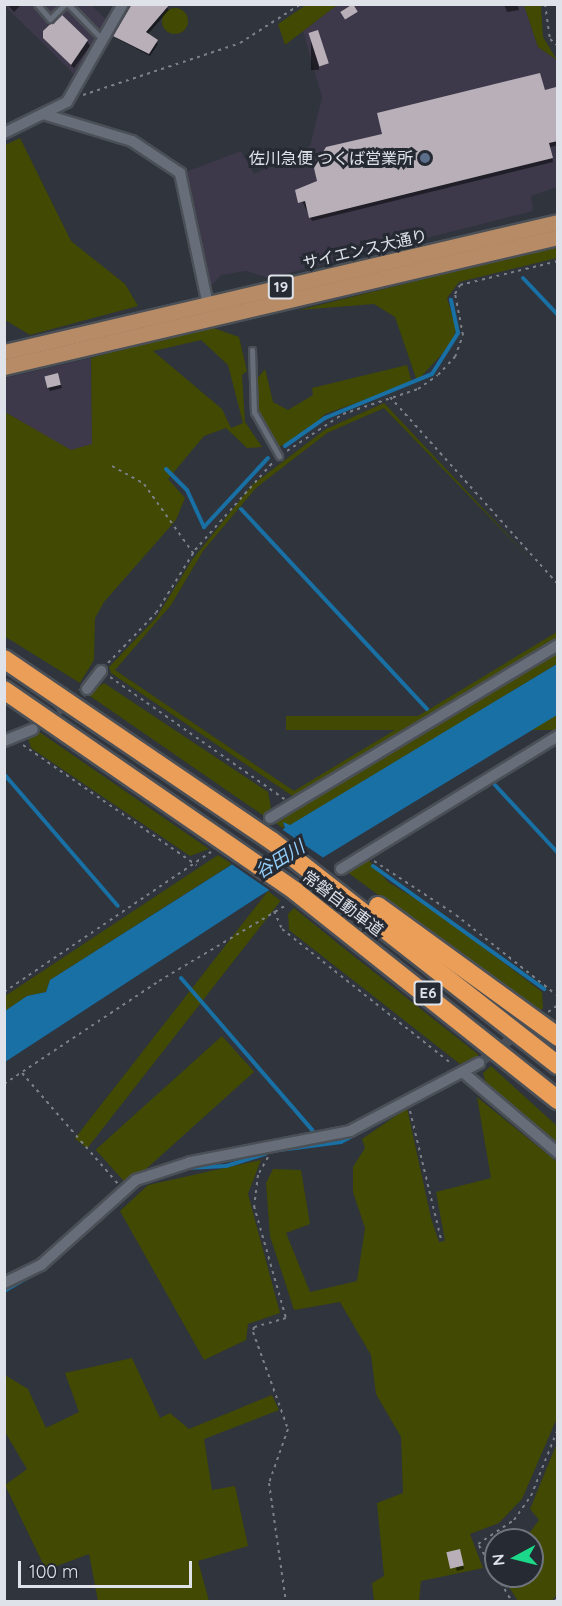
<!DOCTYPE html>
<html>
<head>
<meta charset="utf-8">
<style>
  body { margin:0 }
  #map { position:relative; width:562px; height:1606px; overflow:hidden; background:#2f343d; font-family:Quicksand,"Noto Sans JP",sans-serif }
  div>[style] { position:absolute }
  .commercial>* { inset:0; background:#3d394a }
  .green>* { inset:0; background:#414902; transform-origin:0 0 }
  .round { border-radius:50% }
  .water>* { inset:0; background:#1870a4 }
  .pier>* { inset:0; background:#2f343d }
  .shadow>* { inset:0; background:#0007; transform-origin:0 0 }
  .stream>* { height:4px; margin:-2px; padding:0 2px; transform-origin:2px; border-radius:2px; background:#1870a4 }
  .building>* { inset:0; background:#b8afb9; transform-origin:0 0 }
  .street-tunnel>* { height:10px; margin-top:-5px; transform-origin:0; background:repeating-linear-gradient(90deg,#494e57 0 10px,transparent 0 15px) }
  .path>* { height:2px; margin-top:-1px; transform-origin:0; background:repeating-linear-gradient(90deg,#7c8189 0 3px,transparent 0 7.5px) }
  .roads { filter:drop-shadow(2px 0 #4b5057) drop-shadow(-2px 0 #4b5057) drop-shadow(0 2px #4b5057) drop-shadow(0 -2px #4b5057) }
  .lane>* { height:5px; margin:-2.5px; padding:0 2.5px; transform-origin:2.5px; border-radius:2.5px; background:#686e79 }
  .street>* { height:10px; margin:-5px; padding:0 5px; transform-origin:5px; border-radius:5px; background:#686e79 }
  .primary>* { height:15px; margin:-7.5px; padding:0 7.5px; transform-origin:7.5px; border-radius:7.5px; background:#b78b65 }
  .highway>* { height:18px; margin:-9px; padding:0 9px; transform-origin:9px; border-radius:9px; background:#eb9e57 }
  .dots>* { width:16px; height:16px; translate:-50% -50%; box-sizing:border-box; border:3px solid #252a33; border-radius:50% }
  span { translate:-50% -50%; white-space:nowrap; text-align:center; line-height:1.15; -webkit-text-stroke:6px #252a33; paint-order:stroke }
  .shield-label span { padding:2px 4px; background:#252a33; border:2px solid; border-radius:4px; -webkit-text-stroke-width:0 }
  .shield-label { font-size:15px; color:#dfe3e9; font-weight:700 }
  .poi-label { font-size:16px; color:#dfe3e9 }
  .right { translate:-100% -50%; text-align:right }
  .street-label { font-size:16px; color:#dfe3e9 }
  .water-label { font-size:18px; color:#95cffb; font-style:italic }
  .frame { position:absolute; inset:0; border:6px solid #dfe3e9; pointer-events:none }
  .north { position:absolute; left:484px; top:1528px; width:60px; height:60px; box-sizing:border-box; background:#252a33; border:2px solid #6f747c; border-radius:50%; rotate:263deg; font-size:16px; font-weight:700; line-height:24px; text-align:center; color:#dfe3e9 }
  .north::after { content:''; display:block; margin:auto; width:21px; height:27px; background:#1bd988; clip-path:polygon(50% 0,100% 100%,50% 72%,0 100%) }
  .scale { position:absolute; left:18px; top:1561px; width:174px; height:27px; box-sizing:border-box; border:3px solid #dfe3e9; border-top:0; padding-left:8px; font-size:18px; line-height:21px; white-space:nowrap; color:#dfe3e9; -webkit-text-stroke:4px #252a33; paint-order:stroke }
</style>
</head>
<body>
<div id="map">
  <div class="commercial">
    <i style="clip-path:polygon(4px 5px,91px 5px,109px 22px,77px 77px)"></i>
    <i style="clip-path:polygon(337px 5px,524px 5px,538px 47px,557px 60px,557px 187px,531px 196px,533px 211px,269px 278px,246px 271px,221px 275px,209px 288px,186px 172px,241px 151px,254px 174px,310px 146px,322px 97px,303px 31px)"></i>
    <i style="clip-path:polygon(91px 358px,92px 444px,71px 451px,5px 412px,5px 378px)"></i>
  </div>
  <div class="green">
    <i style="clip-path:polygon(306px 5px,337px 5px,285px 45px,278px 24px)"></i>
    <i style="clip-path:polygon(524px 5px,541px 5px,543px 37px,557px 60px,538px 47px)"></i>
    <i class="round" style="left:162px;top:8px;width:26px;height:26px"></i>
    <i style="clip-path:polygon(20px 138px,71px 241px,125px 284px,138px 306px,30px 335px,5px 320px,5px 145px)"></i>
    <i style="clip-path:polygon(557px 246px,557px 258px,459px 282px,447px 298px,456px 328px,453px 342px,417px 381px,395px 317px,374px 304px,299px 310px)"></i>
    <i style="clip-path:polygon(evenodd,208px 326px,239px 337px,247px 371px,242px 375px,245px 422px,262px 447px,247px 448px,226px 428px,204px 436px,168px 479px,185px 498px,176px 520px,104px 602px,95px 618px,94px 660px,80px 683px,4px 636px,5px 412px,71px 450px,92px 444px,91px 358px,208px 326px,201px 340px,228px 365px,243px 423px,231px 428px,222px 409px,153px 351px,201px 340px)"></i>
    <i style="clip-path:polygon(407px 365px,412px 383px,325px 414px,305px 434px,277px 448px,257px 410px,252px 385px,265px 369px,273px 402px,288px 410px,313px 395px,312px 388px)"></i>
    <i style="clip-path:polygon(384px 403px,536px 565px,384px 408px,327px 433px,256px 488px,203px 551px,171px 605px,115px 670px,294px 791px,557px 632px,557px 639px,294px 797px,111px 673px,109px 667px,156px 618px,192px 560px,252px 485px,326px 429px)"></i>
    <i style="clip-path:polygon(557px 650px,557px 664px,289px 826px,283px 822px,284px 829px,273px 821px)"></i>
    <i style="clip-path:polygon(104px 683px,268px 792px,271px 808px,264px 816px,87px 694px)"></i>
    <i style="left:557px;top:716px;width:14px;height:271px;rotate:90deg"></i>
    <i style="clip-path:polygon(38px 731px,209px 849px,190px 856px,31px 748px,28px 738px)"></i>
    <i style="clip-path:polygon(218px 855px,232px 864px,50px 980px,46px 992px,27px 996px,5px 1011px,5px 996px)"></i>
    <i style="clip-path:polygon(367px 858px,388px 882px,439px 913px,542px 992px,543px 1008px,538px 1012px,347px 872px,352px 863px)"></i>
    <i style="left:268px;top:891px;width:16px;height:314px;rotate:38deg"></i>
    <i style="clip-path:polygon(294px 908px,341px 946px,479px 1055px,460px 1064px,289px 930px,288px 914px)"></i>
    <i style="left:222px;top:1036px;width:48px;height:170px;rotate:48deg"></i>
    <i style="clip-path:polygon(491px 1066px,557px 1126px,557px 1150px,488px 1091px,483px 1073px)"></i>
    <i style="clip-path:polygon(477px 1097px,557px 1162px,557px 1418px,522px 1499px,499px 1523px,470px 1534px,483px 1568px,421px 1581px,419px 1601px,374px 1601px,372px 1583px,384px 1576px,377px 1503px,403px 1493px,401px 1437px,376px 1394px,371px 1355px,340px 1302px,294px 1310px,270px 1236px,266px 1183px,273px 1169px,301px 1170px,310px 1224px,286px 1233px,310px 1292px,357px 1281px,365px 1228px,353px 1192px,353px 1167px,365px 1148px,362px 1139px,407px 1108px,431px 1218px,439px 1242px,445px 1241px,436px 1192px,491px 1178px)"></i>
    <i style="clip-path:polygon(261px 1160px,248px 1194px,280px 1313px,248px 1324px,246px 1340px,204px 1360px,120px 1211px,148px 1185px)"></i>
    <i style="clip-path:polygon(132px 1358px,160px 1418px,170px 1413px,189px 1429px,272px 1395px,279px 1410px,204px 1439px,212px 1490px,235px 1486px,248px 1546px,198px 1561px,209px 1601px,98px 1601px,89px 1554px,46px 1570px,5px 1485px,27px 1469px,5px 1432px,5px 1375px,28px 1389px,46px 1428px,79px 1412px,65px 1373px)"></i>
    <i style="clip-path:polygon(557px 1443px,557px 1594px,552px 1601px,518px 1601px,502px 1576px,532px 1576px,532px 1559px,543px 1552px,527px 1536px,539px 1520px,530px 1509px)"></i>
  </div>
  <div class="water">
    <i style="clip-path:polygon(557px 664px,557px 715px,258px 897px,5px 1062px,5px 1011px,27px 996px,46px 992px,50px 980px,228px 867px,285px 828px,283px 822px,290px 825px)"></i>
  </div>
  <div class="pier">
    <i style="clip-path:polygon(280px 828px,325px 859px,272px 892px,230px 863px)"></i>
  </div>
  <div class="shadow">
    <i style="clip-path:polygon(7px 4px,22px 4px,14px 12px)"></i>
    <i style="clip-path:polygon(164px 4px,169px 10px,147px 35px,158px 44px,150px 56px,116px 38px)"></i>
    <i style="clip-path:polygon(504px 4px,517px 4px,519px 10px,507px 12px)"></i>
    <i style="left:311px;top:35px;width:8px;height:35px"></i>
    <i style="clip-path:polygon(44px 38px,87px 41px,90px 46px,74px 68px)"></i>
    <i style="clip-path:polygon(540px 74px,545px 91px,557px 92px,558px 145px,550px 147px,553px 162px,312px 221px,297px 191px,319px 182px,384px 135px)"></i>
    <i style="clip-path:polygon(59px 377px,62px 388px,50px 391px,48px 388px)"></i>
    <i style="clip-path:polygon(532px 1545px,542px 1555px,537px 1561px,532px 1557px)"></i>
    <i style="clip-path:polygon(449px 1553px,461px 1554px,464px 1569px,457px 1571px)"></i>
  </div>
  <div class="stream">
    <i style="left:523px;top:278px;width:51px;rotate:46.6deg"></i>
    <i style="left:285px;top:446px;width:49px;rotate:-35deg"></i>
    <i style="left:325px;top:418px;width:116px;rotate:-22.4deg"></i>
    <i style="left:432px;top:374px;width:49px;rotate:-57.6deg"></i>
    <i style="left:458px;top:333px;width:34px;rotate:-102deg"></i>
    <i style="left:166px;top:469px;width:30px;rotate:45deg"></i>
    <i style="left:187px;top:490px;width:41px;rotate:65.3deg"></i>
    <i style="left:204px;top:527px;width:94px;rotate:-47.2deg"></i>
    <i style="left:241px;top:509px;width:273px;rotate:47.1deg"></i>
    <i style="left:4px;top:774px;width:174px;rotate:49.2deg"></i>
    <i style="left:495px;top:785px;width:93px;rotate:47.2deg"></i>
    <i style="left:373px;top:866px;width:211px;rotate:35.7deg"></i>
    <i style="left:181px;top:978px;width:201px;rotate:49.2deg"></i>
    <i style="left:272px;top:1151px;width:70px;rotate:-7.4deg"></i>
    <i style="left:341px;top:1142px;width:66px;rotate:-28.1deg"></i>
    <i style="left:187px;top:1168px;width:39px;rotate:-3deg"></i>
    <i style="left:226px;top:1166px;width:41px;rotate:-17.1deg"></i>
    <i style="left:92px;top:1226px;width:46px;rotate:-42.4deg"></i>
    <i style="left:4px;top:1291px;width:48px;rotate:-29.7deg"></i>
  </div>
  <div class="building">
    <i style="clip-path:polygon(132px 4px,170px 4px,146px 32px,158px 40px,149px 54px,113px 36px)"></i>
    <i style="left:353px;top:4px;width:9px;height:15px;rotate:58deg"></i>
    <i style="clip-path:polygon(61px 14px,88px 40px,71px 65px,43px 38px,43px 31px)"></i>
    <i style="left:318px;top:30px;width:35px;height:10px;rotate:72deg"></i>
    <i style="clip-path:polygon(540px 73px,545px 90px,556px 87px,558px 93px,558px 141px,549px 143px,553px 158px,309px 218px,305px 201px,298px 203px,295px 190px,317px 181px,314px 168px,326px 147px,382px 134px,377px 113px)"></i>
    <i style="left:58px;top:373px;width:12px;height:14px;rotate:76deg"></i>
    <i style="left:460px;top:1549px;width:17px;height:14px;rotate:77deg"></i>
  </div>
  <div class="street-tunnel">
    <i style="left:33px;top:729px;width:67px;rotate:-36.5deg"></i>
    <i style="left:479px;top:1063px;width:80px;rotate:-36.9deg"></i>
  </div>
  <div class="path">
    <i style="left:545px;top:4px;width:35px;rotate:82deg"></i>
    <i style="left:550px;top:39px;width:11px;rotate:41deg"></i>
    <i style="left:83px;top:95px;width:165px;rotate:-18.3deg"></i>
    <i style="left:240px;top:43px;width:72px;rotate:-32.6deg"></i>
    <i style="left:390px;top:397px;width:251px;rotate:48.1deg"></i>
    <i style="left:287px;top:451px;width:67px;rotate:-33.5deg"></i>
    <i style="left:343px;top:414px;width:79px;rotate:-18.4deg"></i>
    <i style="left:418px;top:389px;width:24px;rotate:-35deg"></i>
    <i style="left:438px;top:375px;width:25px;rotate:-47deg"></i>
    <i style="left:455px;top:357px;width:23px;rotate:-70deg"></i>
    <i style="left:463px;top:335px;width:42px;rotate:-101deg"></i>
    <i style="left:455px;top:294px;width:10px;rotate:-61deg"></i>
    <i style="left:460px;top:285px;width:101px;rotate:-13.8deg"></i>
    <i style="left:112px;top:466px;width:37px;rotate:29deg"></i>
    <i style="left:144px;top:484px;width:85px;rotate:54.6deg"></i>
    <i style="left:108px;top:663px;width:69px;rotate:-46.2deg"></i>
    <i style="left:156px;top:613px;width:74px;rotate:-58.2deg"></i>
    <i style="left:195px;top:550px;width:118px;rotate:-48.4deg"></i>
    <i style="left:110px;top:677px;width:213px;rotate:35deg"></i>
    <i style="left:23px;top:745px;width:211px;rotate:34.7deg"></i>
    <i style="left:374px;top:861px;width:98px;rotate:33.4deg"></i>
    <i style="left:456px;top:915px;width:130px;rotate:38.5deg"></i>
    <i style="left:274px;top:911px;width:20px;rotate:66deg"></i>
    <i style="left:282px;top:929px;width:217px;rotate:38.5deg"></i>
    <i style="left:4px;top:992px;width:250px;rotate:-34.1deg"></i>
    <i style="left:548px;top:1012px;width:12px;rotate:-35deg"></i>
    <i style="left:22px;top:1073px;width:147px;rotate:49.1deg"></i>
    <i style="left:4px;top:1084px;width:186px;rotate:-33.6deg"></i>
    <i style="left:159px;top:981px;width:147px;rotate:-30.8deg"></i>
    <i style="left:410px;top:1111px;width:132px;rotate:76.4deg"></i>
    <i style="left:268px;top:1157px;width:21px;rotate:119deg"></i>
    <i style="left:258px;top:1175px;width:31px;rotate:97deg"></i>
    <i style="left:254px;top:1206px;width:116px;rotate:74.1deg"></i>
    <i style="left:286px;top:1318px;width:33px;rotate:164deg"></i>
    <i style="left:254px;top:1327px;width:5px;rotate:101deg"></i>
    <i style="left:253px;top:1332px;width:103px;rotate:70.2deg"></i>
    <i style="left:288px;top:1429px;width:57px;rotate:109.4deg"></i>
    <i style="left:269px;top:1483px;width:120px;rotate:81.9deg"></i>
    <i style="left:496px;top:1574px;width:35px;rotate:-121deg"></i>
    <i style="left:478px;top:1544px;width:43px;rotate:-33.7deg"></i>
    <i style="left:514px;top:1520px;width:29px;rotate:-55deg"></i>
    <i style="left:531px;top:1496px;width:72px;rotate:-68.1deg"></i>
    <i style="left:497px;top:1576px;width:30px;rotate:60deg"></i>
    <i style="left:554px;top:1602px;width:6px;rotate:-51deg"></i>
  </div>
  <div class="roads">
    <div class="lane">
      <i style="left:37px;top:4px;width:20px;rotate:49deg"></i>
      <i style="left:50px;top:19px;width:21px;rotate:-45deg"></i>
      <i style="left:68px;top:4px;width:49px;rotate:45.8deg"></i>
      <i style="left:252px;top:350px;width:62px;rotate:88.2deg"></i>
      <i style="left:254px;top:412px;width:51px;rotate:60.4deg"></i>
    </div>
    <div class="street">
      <i style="left:43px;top:114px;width:93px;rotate:16.9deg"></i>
      <i style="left:132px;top:141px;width:58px;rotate:33.7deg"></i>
      <i style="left:180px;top:173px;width:135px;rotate:78deg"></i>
      <i style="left:4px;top:133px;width:70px;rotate:-26.2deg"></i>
      <i style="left:67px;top:102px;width:113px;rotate:-60.3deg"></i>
      <i style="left:87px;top:689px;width:23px;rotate:-52deg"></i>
      <i style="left:4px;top:741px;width:31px;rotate:-22deg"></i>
      <i style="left:270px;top:818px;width:336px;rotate:-31deg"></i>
      <i style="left:341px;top:869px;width:255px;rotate:-31.5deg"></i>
      <i style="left:465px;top:1074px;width:122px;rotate:40.3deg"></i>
      <i style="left:4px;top:1283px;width:41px;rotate:-25.9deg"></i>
      <i style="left:41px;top:1265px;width:127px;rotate:-41.8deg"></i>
      <i style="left:136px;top:1180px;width:58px;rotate:-18.1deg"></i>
      <i style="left:191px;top:1162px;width:162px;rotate:-11deg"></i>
      <i style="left:350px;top:1131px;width:146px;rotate:-27.8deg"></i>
    </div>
    <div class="primary">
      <i style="left:4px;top:352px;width:569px;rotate:-13.21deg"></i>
      <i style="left:4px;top:367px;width:569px;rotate:-13.21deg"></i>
    </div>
    <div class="highway">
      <i style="left:4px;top:659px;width:324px;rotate:34.2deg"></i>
      <i style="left:272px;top:841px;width:363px;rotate:38.1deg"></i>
      <i style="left:4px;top:690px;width:354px;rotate:34.6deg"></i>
      <i style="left:295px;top:891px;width:336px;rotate:38.5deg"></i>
      <i style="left:378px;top:906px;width:223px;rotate:36deg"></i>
    </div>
  </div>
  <div class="dots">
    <i style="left:425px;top:158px;background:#5c6f8a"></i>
  </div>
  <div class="shield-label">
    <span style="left:281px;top:287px">19</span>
    <span style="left:428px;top:993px">E6</span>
  </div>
  <div class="poi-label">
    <span class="right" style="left:413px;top:158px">佐川急便 つくば営業所</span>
  </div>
  <div class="street-label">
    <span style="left:365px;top:249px;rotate:-13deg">サイエンス大通り</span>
    <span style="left:343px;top:903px;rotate:37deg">常磐自動車道</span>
  </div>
  <div class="water-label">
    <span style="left:280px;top:860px;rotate:-32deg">谷田川</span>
  </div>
  <div class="frame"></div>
  <div class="north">N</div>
  <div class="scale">100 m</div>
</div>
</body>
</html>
